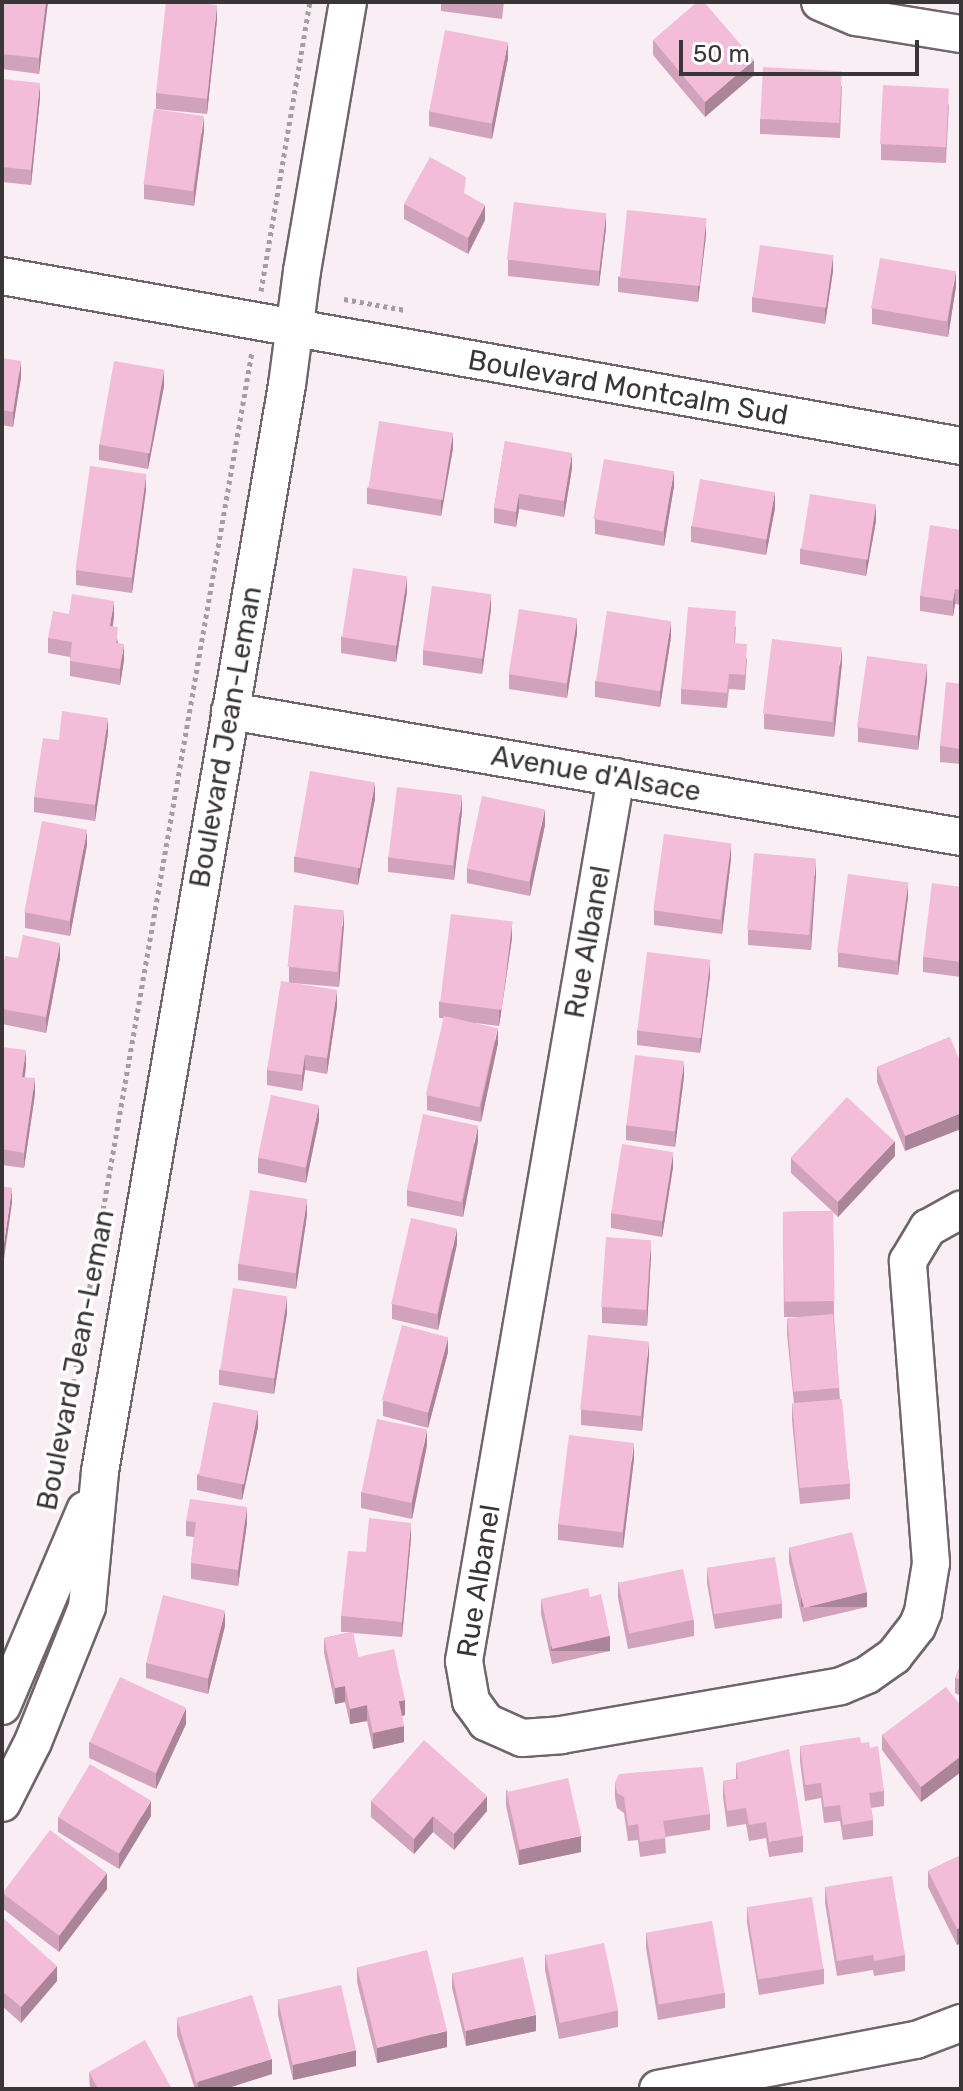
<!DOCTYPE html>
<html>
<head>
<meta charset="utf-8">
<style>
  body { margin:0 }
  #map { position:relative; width:963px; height:2091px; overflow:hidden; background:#f9eef3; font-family:Rubik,sans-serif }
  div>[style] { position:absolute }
  .path>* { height:5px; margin-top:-2.5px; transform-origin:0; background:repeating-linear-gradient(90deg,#a69da1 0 4px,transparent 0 8px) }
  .roads { filter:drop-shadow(2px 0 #6f656a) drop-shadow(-2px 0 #6f656a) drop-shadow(0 2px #6f656a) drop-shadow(0 -2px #6f656a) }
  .minor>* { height:36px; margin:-18px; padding:0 18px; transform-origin:18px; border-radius:18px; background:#fff }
  .wall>* { inset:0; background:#d1a2bb }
  .shaded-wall>* { inset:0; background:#aa8498; transform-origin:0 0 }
  .building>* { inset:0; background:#f3bcd9; transform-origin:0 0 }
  span { translate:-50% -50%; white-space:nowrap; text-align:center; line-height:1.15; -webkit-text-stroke:7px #fff; paint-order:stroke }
  .street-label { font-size:28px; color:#3a3537 }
  .frame { position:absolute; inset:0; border:4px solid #3a3537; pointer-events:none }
  .scale { position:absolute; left:679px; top:40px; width:240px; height:36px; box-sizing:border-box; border:4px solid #3a3537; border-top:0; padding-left:10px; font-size:24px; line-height:28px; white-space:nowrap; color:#3a3537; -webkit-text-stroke:6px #fff; paint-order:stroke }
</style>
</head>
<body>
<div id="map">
  <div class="path">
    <i style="left:261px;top:291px;width:293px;rotate:-80.4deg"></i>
    <i style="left:344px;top:299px;width:62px;rotate:10.2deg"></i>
    <i style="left:54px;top:1493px;width:1158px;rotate:-80.16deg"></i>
  </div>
  <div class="roads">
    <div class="minor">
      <i style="left:820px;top:2px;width:39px;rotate:23deg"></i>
      <i style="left:856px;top:17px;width:106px;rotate:9.2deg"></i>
      <i style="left:2px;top:276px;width:974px;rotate:10.05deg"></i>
      <i style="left:230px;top:711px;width:742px;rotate:9.78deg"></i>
      <i style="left:616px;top:777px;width:897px;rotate:99.76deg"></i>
      <i style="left:464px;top:1661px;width:41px;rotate:80.1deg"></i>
      <i style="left:471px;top:1701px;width:26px;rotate:54deg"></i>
      <i style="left:486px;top:1722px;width:39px;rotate:24deg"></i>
      <i style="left:522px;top:1738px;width:39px;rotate:-4deg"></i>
      <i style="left:561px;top:1735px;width:284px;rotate:-9.9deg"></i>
      <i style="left:841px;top:1686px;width:28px;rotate:-23deg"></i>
      <i style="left:867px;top:1675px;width:33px;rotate:-35deg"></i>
      <i style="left:894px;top:1656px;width:37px;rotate:-52deg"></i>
      <i style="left:917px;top:1627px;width:16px;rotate:-68deg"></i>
      <i style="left:923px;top:1612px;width:50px;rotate:-80.7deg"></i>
      <i style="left:931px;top:1563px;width:303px;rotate:-94.4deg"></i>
      <i style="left:908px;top:1261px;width:39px;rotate:-59deg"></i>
      <i style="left:928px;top:1228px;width:38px;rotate:-29deg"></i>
      <i style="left:2px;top:1706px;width:213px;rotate:-67deg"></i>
      <i style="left:2px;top:1803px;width:68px;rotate:-63.1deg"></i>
      <i style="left:33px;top:1742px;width:145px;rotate:-68.2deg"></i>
      <i style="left:87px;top:1607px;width:137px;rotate:-84.5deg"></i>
      <i style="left:100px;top:1471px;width:1102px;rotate:-80.23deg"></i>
      <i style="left:287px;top:385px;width:115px;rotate:-82.5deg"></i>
      <i style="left:302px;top:271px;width:273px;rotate:-80.3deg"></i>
      <i style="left:658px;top:2089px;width:263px;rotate:-10.8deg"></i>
      <i style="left:916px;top:2040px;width:48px;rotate:-20.7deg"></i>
    </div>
  </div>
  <div class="wall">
    <i style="clip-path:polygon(2px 2px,48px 2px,39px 74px,2px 69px)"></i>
    <i style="clip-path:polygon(441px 2px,504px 2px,502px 19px,441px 11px)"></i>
    <i style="clip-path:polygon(217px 20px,207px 114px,156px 109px,156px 93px)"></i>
    <i style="clip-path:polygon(653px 40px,754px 75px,705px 117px,653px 55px)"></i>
    <i style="clip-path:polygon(508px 58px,492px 139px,429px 126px,429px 111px)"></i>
    <i style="clip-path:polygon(2px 79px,40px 98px,31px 185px,2px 182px)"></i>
    <i style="clip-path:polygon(842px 86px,840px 138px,760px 134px,760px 119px)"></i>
    <i style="clip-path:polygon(949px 104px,946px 163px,881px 160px,881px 144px)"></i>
    <i style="clip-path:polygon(204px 131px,194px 206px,144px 199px,144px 184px)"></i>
    <i style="clip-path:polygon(404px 204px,485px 220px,468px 254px,404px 219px)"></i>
    <i style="clip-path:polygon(606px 228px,599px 286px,508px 276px,508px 260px)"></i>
    <i style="clip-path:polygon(706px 235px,698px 302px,618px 292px,618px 277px)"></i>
    <i style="clip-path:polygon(833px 271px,825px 324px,752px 312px,752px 297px)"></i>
    <i style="clip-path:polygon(956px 286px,948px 337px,872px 324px,872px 308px)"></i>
    <i style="clip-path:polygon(2px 358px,21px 377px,13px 427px,2px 425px)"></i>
    <i style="clip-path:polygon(164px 386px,148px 469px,99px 460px,99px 445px)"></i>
    <i style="clip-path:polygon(505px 441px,572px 468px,564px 517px,519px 509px,516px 527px,494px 523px,494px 508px)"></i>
    <i style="clip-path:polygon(453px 448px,441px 516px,367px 504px,367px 488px)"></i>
    <i style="clip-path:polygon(674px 486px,664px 546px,595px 534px,595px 519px)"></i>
    <i style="clip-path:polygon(146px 490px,132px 593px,76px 585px,76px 570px)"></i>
    <i style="clip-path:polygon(775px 508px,766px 555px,691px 542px,691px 526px)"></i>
    <i style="clip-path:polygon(876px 521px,866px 576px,800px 564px,800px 549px)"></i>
    <i style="clip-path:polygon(961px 530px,961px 605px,955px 604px,953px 616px,920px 611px,920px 596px)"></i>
    <i style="clip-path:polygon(407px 592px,396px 662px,341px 653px,341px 637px)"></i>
    <i style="clip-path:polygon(491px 609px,482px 674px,423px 665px,423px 650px)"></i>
    <i style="clip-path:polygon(69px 614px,114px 616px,113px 626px,124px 660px,120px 685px,70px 676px,70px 657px,48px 653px,48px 638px)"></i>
    <i style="clip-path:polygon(736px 626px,735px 643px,747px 659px,745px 690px,729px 689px,727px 708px,681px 704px,681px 689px)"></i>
    <i style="clip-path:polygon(577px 633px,567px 698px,509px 689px,509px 674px)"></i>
    <i style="clip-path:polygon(671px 637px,660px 707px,595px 697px,595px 681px)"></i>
    <i style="clip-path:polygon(842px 663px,834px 737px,764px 729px,764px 714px)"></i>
    <i style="clip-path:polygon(927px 680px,918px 750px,858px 742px,858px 727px)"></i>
    <i style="clip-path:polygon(961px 684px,961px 764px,940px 762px,940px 746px)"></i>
    <i style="clip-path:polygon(108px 733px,95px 821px,34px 812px,34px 797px,59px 740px)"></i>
    <i style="clip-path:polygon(375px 799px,358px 885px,294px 872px,294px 857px)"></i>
    <i style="clip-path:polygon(462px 811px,454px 880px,388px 872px,388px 857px)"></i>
    <i style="clip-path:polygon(545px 825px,530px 896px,467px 883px,467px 868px)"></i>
    <i style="clip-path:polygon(87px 845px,70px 936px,25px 928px,25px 912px)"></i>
    <i style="clip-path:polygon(731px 859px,722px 934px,654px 925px,654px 910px)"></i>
    <i style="clip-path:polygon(816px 874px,811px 950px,748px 945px,748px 930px)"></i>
    <i style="clip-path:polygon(961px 887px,961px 977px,923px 972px,923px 957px)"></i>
    <i style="clip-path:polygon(908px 897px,898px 975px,838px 967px,838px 952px)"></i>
    <i style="clip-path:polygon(344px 925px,339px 987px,292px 983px,337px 1006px,327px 1074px,305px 1070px,302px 1091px,267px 1085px,267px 1070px,289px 983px,289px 967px)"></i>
    <i style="clip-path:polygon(512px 938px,499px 1026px,475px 1023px,498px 1043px,481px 1122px,427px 1110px,427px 1095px,444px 1018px,439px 1018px,439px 1002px)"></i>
    <i style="clip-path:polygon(18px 958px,60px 958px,46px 1033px,2px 1024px,2px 971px)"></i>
    <i style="clip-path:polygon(710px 976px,700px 1053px,637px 1045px,637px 1030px)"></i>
    <i style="clip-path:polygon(950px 1037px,905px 1151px,877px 1082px,877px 1067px)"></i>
    <i style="clip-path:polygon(2px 1047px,26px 1066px,25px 1077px,35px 1094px,24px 1168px,2px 1165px)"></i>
    <i style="clip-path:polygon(684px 1076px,675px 1147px,626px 1140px,626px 1125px)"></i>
    <i style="clip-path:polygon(319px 1120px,306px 1183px,258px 1173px,258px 1158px)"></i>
    <i style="clip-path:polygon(478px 1141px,463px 1217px,407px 1206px,407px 1190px)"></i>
    <i style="clip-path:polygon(895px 1156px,838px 1217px,833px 1212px,834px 1316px,840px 1400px,850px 1484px,850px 1499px,800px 1504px,792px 1420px,792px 1404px,794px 1404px,787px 1334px,787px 1319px,810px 1317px,784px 1317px,783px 1212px,832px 1211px,791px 1173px,791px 1158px)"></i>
    <i style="clip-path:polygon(673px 1167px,662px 1237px,611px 1228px,611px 1213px)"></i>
    <i style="clip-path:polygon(307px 1215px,296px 1289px,238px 1280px,238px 1264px)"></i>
    <i style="clip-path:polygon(457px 1244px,438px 1330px,392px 1319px,392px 1304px)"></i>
    <i style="clip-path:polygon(651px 1256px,647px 1326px,602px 1323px,602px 1307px)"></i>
    <i style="clip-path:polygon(287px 1313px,274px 1394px,219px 1385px,219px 1370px)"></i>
    <i style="clip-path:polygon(448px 1352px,428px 1428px,383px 1416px,383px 1401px)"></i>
    <i style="clip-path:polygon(649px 1356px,642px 1431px,581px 1425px,581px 1410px)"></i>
    <i style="clip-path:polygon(258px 1427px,242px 1500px,197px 1490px,197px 1475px)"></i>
    <i style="clip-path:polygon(427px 1445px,412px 1519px,361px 1508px,361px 1492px)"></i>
    <i style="clip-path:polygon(634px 1459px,623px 1548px,558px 1540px,558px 1524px)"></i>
    <i style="clip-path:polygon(186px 1521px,247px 1523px,238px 1586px,191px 1579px,191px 1563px,194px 1537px,186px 1536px)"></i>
    <i style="clip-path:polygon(411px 1538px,402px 1637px,353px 1633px,358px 1657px,405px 1715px,402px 1716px,404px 1742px,373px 1749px,367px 1721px,350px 1724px,345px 1702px,335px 1704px,324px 1653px,324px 1638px,351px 1632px,341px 1632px,341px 1616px,366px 1552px)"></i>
    <i style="clip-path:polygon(789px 1547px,867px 1607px,803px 1622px,789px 1562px)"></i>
    <i style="clip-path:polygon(707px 1568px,782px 1603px,782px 1618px,715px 1629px,707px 1583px)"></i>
    <i style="clip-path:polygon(618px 1582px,694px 1620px,694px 1636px,628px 1649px,618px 1598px)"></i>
    <i style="clip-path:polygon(590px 1597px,610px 1651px,552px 1664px,541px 1614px,541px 1599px)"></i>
    <i style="clip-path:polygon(225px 1626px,208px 1694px,146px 1678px,146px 1663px)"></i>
    <i style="clip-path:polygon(961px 1664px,961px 1696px,955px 1693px,955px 1678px)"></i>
    <i style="clip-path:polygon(961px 1706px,961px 1772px,921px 1802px,882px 1750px,882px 1735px)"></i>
    <i style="clip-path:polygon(186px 1724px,156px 1789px,89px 1758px,89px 1742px)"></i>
    <i style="clip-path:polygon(861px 1743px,870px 1748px,884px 1791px,884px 1806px,871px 1808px,873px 1820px,873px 1836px,843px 1840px,840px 1821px,824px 1823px,821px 1798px,805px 1801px,800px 1761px,800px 1746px)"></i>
    <i style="clip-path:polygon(736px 1763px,803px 1836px,803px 1852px,769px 1857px,766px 1838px,749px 1841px,746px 1824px,727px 1827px,723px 1797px,723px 1781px,736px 1779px)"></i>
    <i style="clip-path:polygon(615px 1782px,710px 1814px,710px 1830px,665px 1837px,666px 1853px,640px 1857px,638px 1840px,628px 1841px,624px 1813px,617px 1808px,615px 1798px)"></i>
    <i style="clip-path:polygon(506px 1790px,581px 1852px,519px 1865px,506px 1806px)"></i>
    <i style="clip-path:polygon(371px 1801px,487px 1811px,454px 1850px,433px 1832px,414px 1854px,371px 1817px)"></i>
    <i style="clip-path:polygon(151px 1816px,119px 1869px,58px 1832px,58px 1817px)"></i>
    <i style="clip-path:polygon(961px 1855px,961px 1943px,957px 1945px,928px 1887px,928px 1871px)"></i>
    <i style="clip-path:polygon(825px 1887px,905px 1955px,905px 1971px,874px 1976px,873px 1970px,837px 1976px,825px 1903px)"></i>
    <i style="clip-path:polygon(107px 1889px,59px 1952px,2px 1908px,2px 1893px)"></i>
    <i style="clip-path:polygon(747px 1907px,824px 1969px,824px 1984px,759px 1995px,747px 1923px)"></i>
    <i style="clip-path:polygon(2px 1917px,57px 1981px,21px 2023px,2px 2006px)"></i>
    <i style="clip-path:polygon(646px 1933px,725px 1993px,725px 2008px,658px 2020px,646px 1948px)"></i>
    <i style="clip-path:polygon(545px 1954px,618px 2011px,618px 2027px,559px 2039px,545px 1970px)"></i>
    <i style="clip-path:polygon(357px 1967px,447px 2047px,377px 2063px,357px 1982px)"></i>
    <i style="clip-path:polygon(452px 1973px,536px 2031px,466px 2046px,452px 1988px)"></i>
    <i style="clip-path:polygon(278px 1999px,356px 2066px,293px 2080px,278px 2015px)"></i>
    <i style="clip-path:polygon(177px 2019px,272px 2074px,225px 2089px,195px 2089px,177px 2035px)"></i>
    <i style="clip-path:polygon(89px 2072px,172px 2089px,90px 2089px)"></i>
  </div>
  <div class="shaded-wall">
    <i style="clip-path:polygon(46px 2px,48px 2px,39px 74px,39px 58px)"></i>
    <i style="clip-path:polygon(217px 5px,217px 20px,207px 114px,207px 99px)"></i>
    <i style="clip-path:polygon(508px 42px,508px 58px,492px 139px,492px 123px)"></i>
    <i style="clip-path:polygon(754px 60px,754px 75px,705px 117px,705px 102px)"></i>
    <i style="clip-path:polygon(40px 83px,40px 98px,31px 185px,31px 170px)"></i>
    <i style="clip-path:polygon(204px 116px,204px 131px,194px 206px,194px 191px)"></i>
    <i style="clip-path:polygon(485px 205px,485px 220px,468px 254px,468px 238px)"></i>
    <i style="clip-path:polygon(606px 213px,606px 228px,599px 286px,599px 270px)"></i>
    <i style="clip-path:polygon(706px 219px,706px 235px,698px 302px,698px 286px)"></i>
    <i style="clip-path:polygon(833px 255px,833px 271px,825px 324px,825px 308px)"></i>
    <i style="clip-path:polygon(956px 271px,956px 286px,948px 337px,948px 321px)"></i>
    <i style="clip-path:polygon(21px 361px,21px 377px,13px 427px,13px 412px)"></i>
    <i style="clip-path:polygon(164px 370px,164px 386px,148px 469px,148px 453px)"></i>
    <i style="clip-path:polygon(453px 433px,453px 448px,441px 516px,441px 501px)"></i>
    <i style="clip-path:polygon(572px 453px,572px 468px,564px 517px,564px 501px)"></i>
    <i style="clip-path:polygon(674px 471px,674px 486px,664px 546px,664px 530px)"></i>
    <i style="clip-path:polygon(146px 474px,146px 490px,132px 593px,132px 578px)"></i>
    <i style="clip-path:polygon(775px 492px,775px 508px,766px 555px,766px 540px)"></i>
    <i style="clip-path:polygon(519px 494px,519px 509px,516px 527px,516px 512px)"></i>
    <i style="clip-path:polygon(876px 505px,876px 521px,866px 576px,866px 561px)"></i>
    <i style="clip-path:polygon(407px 577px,407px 592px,396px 662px,396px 646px)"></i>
    <i style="clip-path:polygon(955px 589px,955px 604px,953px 616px,953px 601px)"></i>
    <i style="clip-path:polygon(491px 594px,491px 609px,482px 674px,482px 658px)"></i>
    <i style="clip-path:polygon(114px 601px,114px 616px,110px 641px,110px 626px)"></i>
    <i style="clip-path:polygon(577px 618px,577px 633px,567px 698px,567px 683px)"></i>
    <i style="clip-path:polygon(671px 621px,671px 637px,660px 707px,660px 691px)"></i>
    <i style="clip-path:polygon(124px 644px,124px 660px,120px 685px,120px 669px)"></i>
    <i style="clip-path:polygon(842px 647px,842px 663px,834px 737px,834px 721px)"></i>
    <i style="clip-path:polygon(927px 664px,927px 680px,918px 750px,918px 735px)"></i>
    <i style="clip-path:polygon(108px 718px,108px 733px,95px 821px,95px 805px)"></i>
    <i style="clip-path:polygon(375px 783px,375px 799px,358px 885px,358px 870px)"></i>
    <i style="clip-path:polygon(462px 795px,462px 811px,454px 880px,454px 865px)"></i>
    <i style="clip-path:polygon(545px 809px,545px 825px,530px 896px,530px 881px)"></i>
    <i style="clip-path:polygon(87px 830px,87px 845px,70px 936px,70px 921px)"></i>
    <i style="clip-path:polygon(731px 843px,731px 859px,722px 934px,722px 919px)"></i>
    <i style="clip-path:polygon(816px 858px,816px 874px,811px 950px,811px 934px)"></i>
    <i style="clip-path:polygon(908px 882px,908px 897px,898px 975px,898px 960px)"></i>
    <i style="clip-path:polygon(344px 910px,344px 925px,339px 987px,339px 972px)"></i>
    <i style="clip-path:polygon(512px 922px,512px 938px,499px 1026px,499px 1011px)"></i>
    <i style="clip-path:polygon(60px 943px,60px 958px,46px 1033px,46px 1017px)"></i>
    <i style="clip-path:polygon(710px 960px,710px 976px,700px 1053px,700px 1038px)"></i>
    <i style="clip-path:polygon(337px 990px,337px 1006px,327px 1074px,327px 1058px)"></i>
    <i style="clip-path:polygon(498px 1028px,498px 1043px,481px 1122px,481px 1106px)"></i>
    <i style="clip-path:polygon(26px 1050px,26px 1066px,22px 1092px,22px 1077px)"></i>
    <i style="clip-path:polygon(305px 1055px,305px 1070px,302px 1091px,302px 1075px)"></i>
    <i style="clip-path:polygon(684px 1061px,684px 1076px,675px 1147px,675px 1131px)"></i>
    <i style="clip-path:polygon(35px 1078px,35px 1094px,24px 1168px,24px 1153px)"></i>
    <i style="clip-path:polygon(319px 1105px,319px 1120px,306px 1183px,306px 1168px)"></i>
    <i style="clip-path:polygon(961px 1113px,961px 1129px,905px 1151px,905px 1136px)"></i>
    <i style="clip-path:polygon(478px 1126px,478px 1141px,463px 1217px,463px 1202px)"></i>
    <i style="clip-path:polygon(895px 1141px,895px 1156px,838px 1217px,838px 1202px)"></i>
    <i style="clip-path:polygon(673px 1152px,673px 1167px,662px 1237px,662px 1221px)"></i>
    <i style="clip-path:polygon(12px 1188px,12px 1203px,2px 1273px,2px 1257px)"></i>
    <i style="clip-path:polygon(307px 1199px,307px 1215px,296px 1289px,296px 1274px)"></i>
    <i style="clip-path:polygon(457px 1229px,457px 1244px,438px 1330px,438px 1314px)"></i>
    <i style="clip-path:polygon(651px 1240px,651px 1256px,647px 1326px,647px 1310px)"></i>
    <i style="clip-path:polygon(287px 1297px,287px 1313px,274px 1394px,274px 1379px)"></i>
    <i style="clip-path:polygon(448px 1337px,448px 1352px,428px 1428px,428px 1413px)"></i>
    <i style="clip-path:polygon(649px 1341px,649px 1356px,642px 1431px,642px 1416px)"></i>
    <i style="clip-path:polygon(258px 1411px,258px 1427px,242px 1500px,242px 1485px)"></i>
    <i style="clip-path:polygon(427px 1430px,427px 1445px,412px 1519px,412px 1503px)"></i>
    <i style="clip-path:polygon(634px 1443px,634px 1459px,623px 1548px,623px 1533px)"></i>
    <i style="clip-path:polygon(247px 1507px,247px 1523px,238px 1586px,238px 1570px)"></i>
    <i style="clip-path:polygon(411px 1523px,411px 1538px,402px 1637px,402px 1622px)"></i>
    <i style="left:867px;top:1592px;width:15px;height:66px;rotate:90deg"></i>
    <i style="clip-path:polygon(225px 1611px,225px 1626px,208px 1694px,208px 1678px)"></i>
    <i style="left:610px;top:1636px;width:15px;height:59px;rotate:90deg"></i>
    <i style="clip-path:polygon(345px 1686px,345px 1702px,335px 1704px,335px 1688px)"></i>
    <i style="clip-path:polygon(405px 1700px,405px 1715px,399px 1717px,399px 1701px)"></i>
    <i style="clip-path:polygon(367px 1705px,367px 1721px,350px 1724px,350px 1709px)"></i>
    <i style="clip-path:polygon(186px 1708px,186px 1724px,156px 1789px,156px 1774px)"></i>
    <i style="clip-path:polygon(404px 1726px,404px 1742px,373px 1749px,373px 1733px)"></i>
    <i style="clip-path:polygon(961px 1756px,961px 1772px,921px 1802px,921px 1787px)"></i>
    <i style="clip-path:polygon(487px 1796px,487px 1811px,454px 1850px,454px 1834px)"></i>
    <i style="clip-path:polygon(151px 1801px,151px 1816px,119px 1869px,119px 1854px)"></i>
    <i style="clip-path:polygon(433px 1816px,433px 1832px,414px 1854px,414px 1839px)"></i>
    <i style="clip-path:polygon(581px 1836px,581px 1852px,519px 1865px,519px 1850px)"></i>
    <i style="clip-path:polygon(107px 1873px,107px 1889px,59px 1952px,59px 1936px)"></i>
    <i style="clip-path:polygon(961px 1927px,961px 1943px,957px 1945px,957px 1929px)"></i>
    <i style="clip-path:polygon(57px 1966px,57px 1981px,21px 2023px,21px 2007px)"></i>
    <i style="clip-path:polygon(536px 2015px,536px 2031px,466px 2046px,466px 2031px)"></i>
    <i style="clip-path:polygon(447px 2031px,447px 2047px,377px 2063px,377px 2048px)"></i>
    <i style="clip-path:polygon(356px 2050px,356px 2066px,293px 2080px,293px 2065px)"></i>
    <i style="clip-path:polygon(272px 2059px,272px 2074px,225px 2089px,198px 2089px,198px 2082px)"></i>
  </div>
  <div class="building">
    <i style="clip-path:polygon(2px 2px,46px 2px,39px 58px,2px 54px)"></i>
    <i style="clip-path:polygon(166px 2px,194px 2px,217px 5px,207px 99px,156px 93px)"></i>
    <i style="clip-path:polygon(697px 2px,704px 2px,754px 60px,705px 102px,653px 40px)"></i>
    <i style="left:445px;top:30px;width:64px;height:83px;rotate:11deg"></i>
    <i style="left:763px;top:67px;width:79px;height:52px;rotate:3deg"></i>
    <i style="clip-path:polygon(2px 79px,40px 83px,31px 170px,2px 167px)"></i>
    <i style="left:883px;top:85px;width:66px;height:59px;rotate:3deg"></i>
    <i style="left:154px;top:109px;width:50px;height:76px;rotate:8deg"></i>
    <i style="clip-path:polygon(430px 157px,466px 177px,464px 193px,485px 205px,468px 238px,404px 204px)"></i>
    <i style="left:514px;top:202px;width:93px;height:58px;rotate:7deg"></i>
    <i style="left:627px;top:210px;width:80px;height:68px;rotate:6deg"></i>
    <i style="left:760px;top:245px;width:74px;height:53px;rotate:8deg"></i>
    <i style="left:880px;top:258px;width:77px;height:51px;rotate:10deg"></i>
    <i style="clip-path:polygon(2px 358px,21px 361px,13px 412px,2px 410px)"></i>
    <i style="left:114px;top:361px;width:51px;height:85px;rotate:10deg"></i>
    <i style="left:379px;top:421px;width:75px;height:68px;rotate:9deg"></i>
    <i style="clip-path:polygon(505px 441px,572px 453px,564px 501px,519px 494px,516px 512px,494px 508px)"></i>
    <i style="left:604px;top:459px;width:71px;height:61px;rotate:10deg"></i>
    <i style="left:90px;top:466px;width:57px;height:105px;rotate:8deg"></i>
    <i style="left:700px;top:479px;width:76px;height:48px;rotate:10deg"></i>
    <i style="left:810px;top:494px;width:67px;height:56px;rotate:9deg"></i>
    <i style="clip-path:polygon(930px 525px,961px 530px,961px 590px,955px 589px,953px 601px,920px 596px)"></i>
    <i style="left:353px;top:568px;width:55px;height:70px;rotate:9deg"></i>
    <i style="left:432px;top:586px;width:60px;height:65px;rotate:8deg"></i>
    <i style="clip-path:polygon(72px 594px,114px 601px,110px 626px,118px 627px,116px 643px,124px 644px,120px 669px,70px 661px,72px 642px,48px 638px,53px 611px,69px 614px)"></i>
    <i style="clip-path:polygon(688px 607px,736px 611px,734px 643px,747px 644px,745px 675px,729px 674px,727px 693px,681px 689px)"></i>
    <i style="left:519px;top:609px;width:59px;height:66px;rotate:9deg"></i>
    <i style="left:607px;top:611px;width:65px;height:71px;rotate:9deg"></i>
    <i style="left:772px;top:639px;width:70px;height:75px;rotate:7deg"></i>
    <i style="left:867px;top:656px;width:61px;height:72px;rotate:8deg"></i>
    <i style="clip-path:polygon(946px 682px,961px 684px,961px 749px,940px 746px)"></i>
    <i style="clip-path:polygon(62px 711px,108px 718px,95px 805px,34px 797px,43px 738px,59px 740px)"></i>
    <i style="left:310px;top:771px;width:66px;height:87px;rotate:10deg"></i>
    <i style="left:397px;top:787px;width:65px;height:71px;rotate:7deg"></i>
    <i style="left:482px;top:796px;width:64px;height:74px;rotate:12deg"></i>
    <i style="left:42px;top:821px;width:46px;height:93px;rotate:11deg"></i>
    <i style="left:664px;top:834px;width:68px;height:77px;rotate:8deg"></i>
    <i style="left:754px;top:853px;width:62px;height:77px;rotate:5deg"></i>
    <i style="left:848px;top:874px;width:61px;height:79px;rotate:8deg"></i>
    <i style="clip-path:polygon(932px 883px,961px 887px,961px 962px,923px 957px)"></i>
    <i style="left:294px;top:905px;width:50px;height:62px;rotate:6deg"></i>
    <i style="left:451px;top:914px;width:62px;height:89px;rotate:7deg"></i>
    <i style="clip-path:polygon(23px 935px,60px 943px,46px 1017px,2px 1009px,2px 971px,5px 956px,18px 958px)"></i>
    <i style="left:647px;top:952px;width:64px;height:79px;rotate:7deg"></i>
    <i style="clip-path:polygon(281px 981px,337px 990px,327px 1058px,305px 1055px,302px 1075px,267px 1070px)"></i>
    <i style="left:444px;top:1016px;width:55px;height:81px;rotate:13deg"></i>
    <i style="clip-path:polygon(950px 1037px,961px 1064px,961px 1113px,905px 1136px,877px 1067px)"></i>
    <i style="clip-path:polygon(2px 1047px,26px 1050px,22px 1077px,35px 1078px,24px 1153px,2px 1149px)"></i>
    <i style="left:635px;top:1055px;width:49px;height:71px;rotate:7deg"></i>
    <i style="left:271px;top:1095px;width:49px;height:64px;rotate:12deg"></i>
    <i style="left:847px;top:1097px;width:65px;height:83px;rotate:43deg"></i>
    <i style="left:423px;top:1114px;width:56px;height:78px;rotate:12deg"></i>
    <i style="left:622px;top:1144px;width:52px;height:70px;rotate:9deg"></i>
    <i style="clip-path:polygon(2px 1186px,12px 1188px,2px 1257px)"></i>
    <i style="left:250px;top:1190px;width:58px;height:75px;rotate:9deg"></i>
    <i style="left:833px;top:1211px;width:90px;height:50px;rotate:89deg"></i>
    <i style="left:411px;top:1218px;width:47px;height:88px;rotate:13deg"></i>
    <i style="left:606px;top:1237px;width:45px;height:70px;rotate:4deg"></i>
    <i style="left:233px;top:1288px;width:55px;height:83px;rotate:9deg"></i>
    <i style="left:833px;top:1314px;width:74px;height:46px;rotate:85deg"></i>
    <i style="left:402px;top:1325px;width:48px;height:78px;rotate:15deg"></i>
    <i style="left:588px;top:1335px;width:61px;height:75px;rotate:6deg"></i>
    <i style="left:842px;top:1399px;width:85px;height:50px;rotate:85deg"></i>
    <i style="left:213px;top:1402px;width:46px;height:75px;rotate:11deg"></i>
    <i style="left:377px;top:1419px;width:51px;height:75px;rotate:12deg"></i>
    <i style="left:569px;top:1435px;width:65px;height:90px;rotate:7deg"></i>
    <i style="clip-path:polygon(190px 1499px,247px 1507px,238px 1570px,191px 1563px,196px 1522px,186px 1521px)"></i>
    <i style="clip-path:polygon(369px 1518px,411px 1523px,402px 1622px,341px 1616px,348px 1551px,366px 1552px)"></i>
    <i style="left:852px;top:1532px;width:62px;height:65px;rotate:76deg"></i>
    <i style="left:775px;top:1557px;width:47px;height:69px;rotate:81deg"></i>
    <i style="left:683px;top:1569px;width:52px;height:66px;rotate:78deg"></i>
    <i style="clip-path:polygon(588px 1588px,590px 1597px,601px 1594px,610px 1636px,552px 1649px,541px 1599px)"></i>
    <i style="left:163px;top:1595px;width:64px;height:70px;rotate:14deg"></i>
    <i style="clip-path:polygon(353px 1632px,358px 1657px,394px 1649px,405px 1700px,399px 1701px,404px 1726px,373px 1733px,367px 1705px,350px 1709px,345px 1686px,335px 1688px,324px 1638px)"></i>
    <i style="clip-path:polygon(961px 1664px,961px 1680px,955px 1678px)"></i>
    <i style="left:120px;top:1677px;width:73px;height:72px;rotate:25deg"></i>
    <i style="clip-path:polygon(946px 1687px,961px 1706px,961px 1756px,921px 1787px,882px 1735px)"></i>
    <i style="clip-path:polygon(860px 1737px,861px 1743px,869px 1742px,870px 1748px,878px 1746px,884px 1791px,869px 1793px,873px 1820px,843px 1825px,840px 1805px,824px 1807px,821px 1783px,805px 1785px,800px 1746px)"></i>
    <i style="clip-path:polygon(424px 1740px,487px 1796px,454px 1834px,433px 1816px,414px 1839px,371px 1801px)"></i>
    <i style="clip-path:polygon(789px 1749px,803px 1836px,769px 1842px,766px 1822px,749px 1825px,746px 1808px,727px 1811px,723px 1781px,738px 1779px,736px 1763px)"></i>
    <i style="left:90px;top:1764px;width:71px;height:62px;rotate:31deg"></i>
    <i style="clip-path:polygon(703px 1767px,710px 1814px,663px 1821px,666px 1838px,640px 1842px,638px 1824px,628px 1826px,624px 1797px,617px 1793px,615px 1782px,619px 1774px)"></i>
    <i style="left:568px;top:1778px;width:59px;height:63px;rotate:77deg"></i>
    <i style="left:50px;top:1830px;width:71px;height:79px;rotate:37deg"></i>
    <i style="clip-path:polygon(961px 1855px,961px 1927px,957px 1929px,928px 1871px)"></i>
    <i style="clip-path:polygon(892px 1876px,905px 1955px,874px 1961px,873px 1955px,837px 1961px,825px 1887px)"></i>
    <i style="left:812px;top:1897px;width:73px;height:66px;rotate:81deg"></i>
    <i style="clip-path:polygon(2px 1917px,57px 1966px,21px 2007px,2px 1991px)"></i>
    <i style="left:712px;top:1921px;width:73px;height:67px;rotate:80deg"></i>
    <i style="left:604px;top:1943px;width:69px;height:60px;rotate:78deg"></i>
    <i style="left:427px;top:1950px;width:83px;height:72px;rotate:76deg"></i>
    <i style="left:523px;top:1957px;width:59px;height:73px;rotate:77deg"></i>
    <i style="left:341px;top:1985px;width:67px;height:65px;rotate:77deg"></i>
    <i style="left:252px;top:1995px;width:67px;height:79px;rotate:73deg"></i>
    <i style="clip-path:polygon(145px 2040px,172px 2089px,98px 2089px,89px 2072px)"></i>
  </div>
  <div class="street-label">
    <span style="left:628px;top:388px;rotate:10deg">Boulevard Montcalm Sud</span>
    <span style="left:226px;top:737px;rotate:-80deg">Boulevard Jean-Leman</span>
    <span style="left:596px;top:774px;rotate:10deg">Avenue d'Alsace</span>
    <span style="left:588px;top:942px;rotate:-80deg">Rue Albanel</span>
    <span style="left:76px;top:1360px;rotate:-79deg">Boulevard Jean-Leman</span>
    <span style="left:479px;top:1581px;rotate:-81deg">Rue Albanel</span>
  </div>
  <div class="frame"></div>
  <div class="scale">50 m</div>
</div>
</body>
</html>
